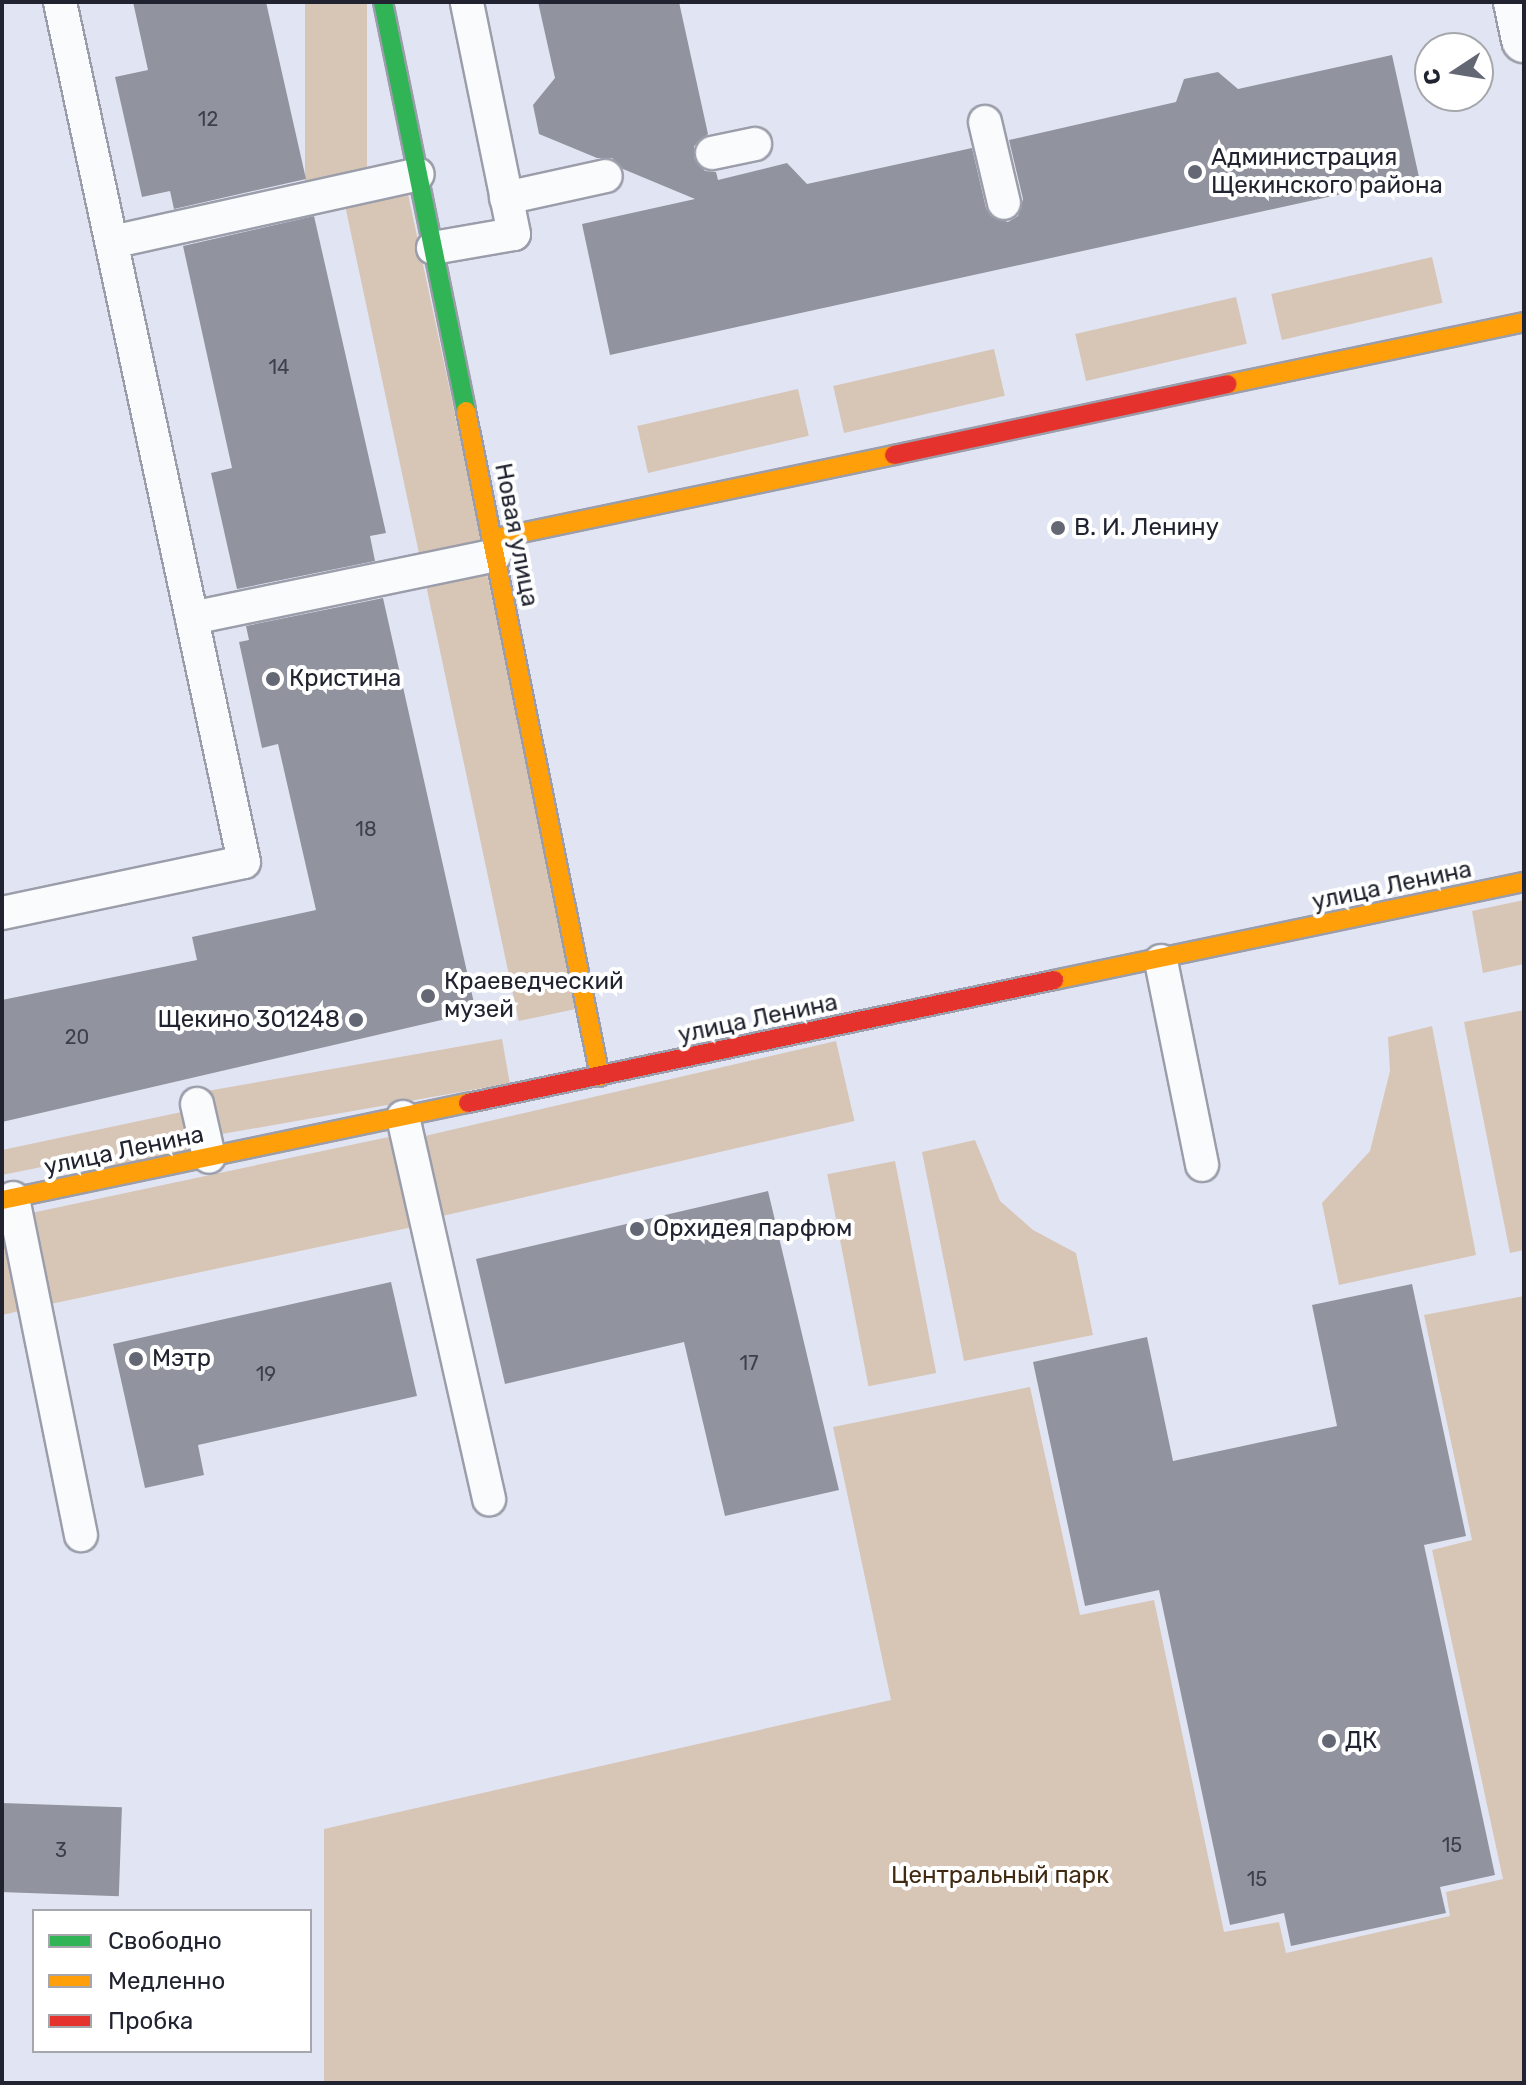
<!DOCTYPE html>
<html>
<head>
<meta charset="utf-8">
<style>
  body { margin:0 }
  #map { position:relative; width:1526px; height:2085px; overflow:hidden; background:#e1e5f3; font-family:Rubik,sans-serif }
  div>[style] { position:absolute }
  .green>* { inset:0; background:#d7c5b6; transform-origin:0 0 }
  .building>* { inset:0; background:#91949f; transform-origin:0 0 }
  .roads { filter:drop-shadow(2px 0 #9b9eaa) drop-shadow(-2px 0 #9b9eaa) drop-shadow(0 2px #9b9eaa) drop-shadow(0 -2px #9b9eaa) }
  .lane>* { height:32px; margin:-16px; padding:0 16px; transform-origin:16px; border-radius:16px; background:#fafbfd }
  .street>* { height:44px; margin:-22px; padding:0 22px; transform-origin:22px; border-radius:22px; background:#fafbfd }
  .fast>* { height:18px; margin:-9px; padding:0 9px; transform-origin:9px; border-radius:9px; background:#30b455 }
  .slow>* { height:18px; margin:-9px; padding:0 9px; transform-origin:9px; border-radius:9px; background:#ff9f0a }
  .jam>* { height:18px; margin:-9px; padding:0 9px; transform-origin:9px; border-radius:9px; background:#e5322d }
  .dots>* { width:22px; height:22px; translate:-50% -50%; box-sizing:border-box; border:4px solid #fff; border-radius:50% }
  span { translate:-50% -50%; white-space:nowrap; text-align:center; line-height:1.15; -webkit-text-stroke:8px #fff; paint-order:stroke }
  .number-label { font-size:20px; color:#3d404c }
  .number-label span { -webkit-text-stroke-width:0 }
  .poi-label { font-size:24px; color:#212430 }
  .left { translate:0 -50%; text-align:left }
  .right { translate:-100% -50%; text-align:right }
  .street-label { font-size:24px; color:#212430 }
  .park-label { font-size:24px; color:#402b12 }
  .frame { position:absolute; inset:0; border:4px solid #212430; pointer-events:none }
  .legend { position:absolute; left:32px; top:1909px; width:280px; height:144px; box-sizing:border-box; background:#fff; border:2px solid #a6a7ac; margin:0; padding:10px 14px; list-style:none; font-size:24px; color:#212430 }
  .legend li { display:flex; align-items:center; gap:16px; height:40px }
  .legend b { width:40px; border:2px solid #a6a7ac }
  .north { position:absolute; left:1414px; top:32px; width:80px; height:80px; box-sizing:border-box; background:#fff; border:2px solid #a6a7ac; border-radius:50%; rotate:258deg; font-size:22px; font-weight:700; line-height:32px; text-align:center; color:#212430 }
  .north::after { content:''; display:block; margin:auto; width:28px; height:36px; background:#646874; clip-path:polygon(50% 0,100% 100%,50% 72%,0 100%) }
</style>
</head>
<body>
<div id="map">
  <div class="green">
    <i style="left:305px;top:2px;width:62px;height:183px"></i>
    <i style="left:407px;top:189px;width:368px;height:64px;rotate:78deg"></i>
    <i style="left:1432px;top:257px;width:47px;height:165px;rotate:77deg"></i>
    <i style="left:1236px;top:297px;width:48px;height:165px;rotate:77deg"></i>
    <i style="left:994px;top:349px;width:48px;height:165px;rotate:77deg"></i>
    <i style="left:798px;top:389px;width:48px;height:165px;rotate:77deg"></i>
    <i style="left:486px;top:569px;width:449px;height:62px;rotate:78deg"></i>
    <i style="clip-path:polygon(1524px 900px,1524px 964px,1483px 973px,1472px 911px)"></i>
    <i style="clip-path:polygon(1524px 1010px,1524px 1250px,1510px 1253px,1464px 1022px)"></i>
    <i style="clip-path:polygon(1432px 1026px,1476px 1255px,1339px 1285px,1322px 1203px,1370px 1151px,1390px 1071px,1388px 1037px)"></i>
    <i style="left:502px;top:1039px;width:45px;height:304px;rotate:80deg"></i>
    <i style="left:836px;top:1041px;width:82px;height:432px;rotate:77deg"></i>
    <i style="clip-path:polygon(191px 1110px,199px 1149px,91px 1172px,81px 1159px,2px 1175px,2px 1150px)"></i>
    <i style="left:398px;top:1135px;width:93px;height:382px;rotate:78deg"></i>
    <i style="clip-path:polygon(975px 1140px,1000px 1201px,1033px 1230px,1076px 1253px,1093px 1335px,964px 1361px,922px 1152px)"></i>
    <i style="left:895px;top:1161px;width:216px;height:69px;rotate:79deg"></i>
    <i style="clip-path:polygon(2px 1217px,24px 1310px,2px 1315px)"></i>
    <i style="clip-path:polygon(1524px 1296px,1524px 2083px,324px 2083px,324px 1829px,891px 1700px,833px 1427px,1030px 1387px,1080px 1615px,1154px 1600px,1224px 1932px,1279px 1922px,1286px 1953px,1450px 1916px,1446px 1892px,1503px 1879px,1432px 1550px,1472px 1540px,1424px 1315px)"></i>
  </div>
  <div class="building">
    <i style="clip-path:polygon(133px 2px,266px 2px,306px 179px,174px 209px,170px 191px,142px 197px,115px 77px,148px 70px)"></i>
    <i style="clip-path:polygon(538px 2px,679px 2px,708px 134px,694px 146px,694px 158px,705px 171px,716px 172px,718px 180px,787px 163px,807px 184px,972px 148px,986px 208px,991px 216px,1008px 222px,1018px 216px,1023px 199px,1009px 140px,1176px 102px,1184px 79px,1218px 72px,1238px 89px,1392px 55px,1419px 177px,610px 355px,582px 224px,695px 199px,623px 169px,612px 158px,597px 158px,539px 134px,533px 105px,555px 78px)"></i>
    <i style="clip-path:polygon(314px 216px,386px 533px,370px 536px,375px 561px,237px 589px,211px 473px,232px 468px,183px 246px)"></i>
    <i style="clip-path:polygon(383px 598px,476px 1012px,2px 1122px,2px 1000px,197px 960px,192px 937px,316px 910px,278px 744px,262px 748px,239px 642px,249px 640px,246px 626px)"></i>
    <i style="clip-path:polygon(768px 1191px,839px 1490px,725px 1516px,684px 1342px,505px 1384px,476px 1259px)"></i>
    <i style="clip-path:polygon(391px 1282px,417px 1396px,198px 1445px,204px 1475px,145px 1488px,113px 1344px)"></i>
    <i style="clip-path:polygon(1412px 1284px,1466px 1536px,1424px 1545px,1495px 1875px,1440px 1887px,1446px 1913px,1291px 1946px,1284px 1913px,1230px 1925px,1159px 1590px,1085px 1606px,1033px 1362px,1147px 1337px,1173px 1461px,1337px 1426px,1312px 1305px)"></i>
    <i style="left:2px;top:1803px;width:120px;height:89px;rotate:2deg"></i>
  </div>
  <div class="roads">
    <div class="lane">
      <i style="left:985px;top:122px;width:83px;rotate:76.8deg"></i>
      <i style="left:712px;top:153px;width:44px;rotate:-11.8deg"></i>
      <i style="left:506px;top:198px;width:102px;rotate:-12.4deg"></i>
      <i style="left:112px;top:242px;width:313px;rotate:-12.5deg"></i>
      <i style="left:433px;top:248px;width:82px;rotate:-9.8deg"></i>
      <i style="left:514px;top:234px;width:237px;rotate:-101.5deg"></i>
      <i style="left:192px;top:618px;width:309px;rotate:-11.7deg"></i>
      <i style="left:2px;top:913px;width:247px;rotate:-11.9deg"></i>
      <i style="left:244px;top:862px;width:879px;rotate:-102.08deg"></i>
      <i style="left:1161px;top:961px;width:208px;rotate:78.6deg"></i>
      <i style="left:197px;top:1104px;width:54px;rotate:77.2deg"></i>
      <i style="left:403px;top:1117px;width:392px;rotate:77.3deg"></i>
      <i style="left:13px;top:1198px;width:344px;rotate:78.6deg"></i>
    </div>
    <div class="street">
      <i style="left:1516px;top:2px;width:39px;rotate:78deg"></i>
    </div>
    <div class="fast">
      <i style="left:383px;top:2px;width:417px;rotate:78.5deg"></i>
    </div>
    <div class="slow">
      <i style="left:1228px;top:384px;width:302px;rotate:-11.8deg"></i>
      <i style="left:466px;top:411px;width:679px;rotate:78.62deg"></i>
      <i style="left:492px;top:539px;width:411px;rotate:-11.8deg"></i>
      <i style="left:1054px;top:980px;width:480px;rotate:-11.8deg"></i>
      <i style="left:2px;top:1200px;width:476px;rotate:-11.8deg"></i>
    </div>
    <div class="jam">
      <i style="left:894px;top:455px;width:341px;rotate:-12deg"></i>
      <i style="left:468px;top:1103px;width:599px;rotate:-11.85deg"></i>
    </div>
  </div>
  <div class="dots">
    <i style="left:1195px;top:172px;background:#646874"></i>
    <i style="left:1058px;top:528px;background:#646874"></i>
    <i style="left:273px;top:679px;background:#646874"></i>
    <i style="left:428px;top:996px;background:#646874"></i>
    <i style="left:356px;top:1020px;background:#646874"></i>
    <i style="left:637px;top:1229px;background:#646874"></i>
    <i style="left:136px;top:1359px;background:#646874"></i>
    <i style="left:1329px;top:1741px;background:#646874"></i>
  </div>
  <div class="number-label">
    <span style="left:208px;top:119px">12</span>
    <span style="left:279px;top:367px">14</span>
    <span style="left:366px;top:829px">18</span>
    <span style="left:77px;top:1037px">20</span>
    <span style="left:749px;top:1363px">17</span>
    <span style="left:266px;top:1374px">19</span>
    <span style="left:1452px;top:1845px">15</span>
    <span style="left:61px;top:1850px">3</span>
    <span style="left:1257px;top:1879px">15</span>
  </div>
  <div class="poi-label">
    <span class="left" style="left:1211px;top:172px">Администрация<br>Щекинского района</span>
    <span class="left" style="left:1074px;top:528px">В. И. Ленину</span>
    <span class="left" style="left:289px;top:679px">Кристина</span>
    <span class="left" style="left:444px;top:996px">Краеведческий<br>музей</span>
    <span class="right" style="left:340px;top:1020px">Щекино 301248</span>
    <span class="left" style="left:653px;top:1229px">Орхидея парфюм</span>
    <span class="left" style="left:152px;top:1359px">Мэтр</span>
    <span class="left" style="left:1345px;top:1741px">ДК</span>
  </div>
  <div class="street-label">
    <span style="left:516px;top:535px;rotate:79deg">Новая улица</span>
    <span style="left:1392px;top:886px;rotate:-12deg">улица Ленина</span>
    <span style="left:758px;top:1019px;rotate:-12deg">улица Ленина</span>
    <span style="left:124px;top:1151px;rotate:-12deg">улица Ленина</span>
  </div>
  <div class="park-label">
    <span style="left:1000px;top:1876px">Центральный парк</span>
  </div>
  <div class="frame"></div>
  <ul class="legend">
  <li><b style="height:10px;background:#30b455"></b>Свободно</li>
  <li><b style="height:10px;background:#ff9f0a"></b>Медленно</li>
  <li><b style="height:10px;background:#e5322d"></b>Пробка</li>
  </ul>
  <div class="north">С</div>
</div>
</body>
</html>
